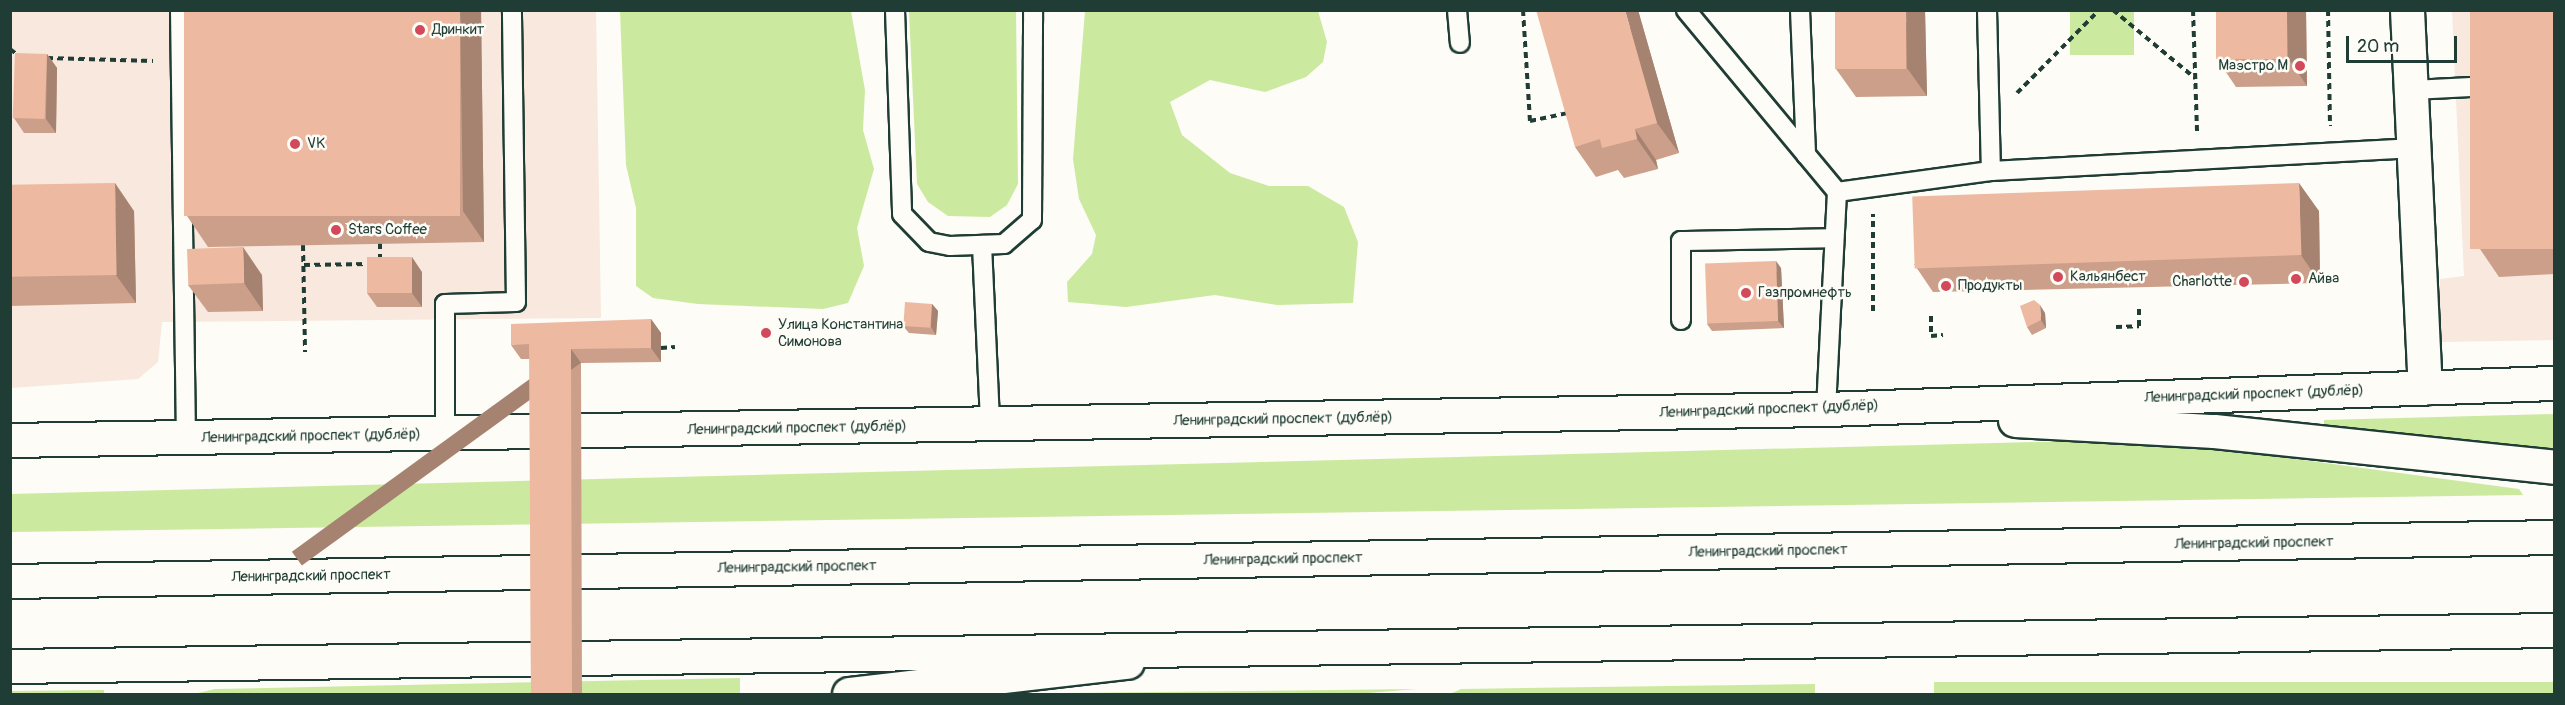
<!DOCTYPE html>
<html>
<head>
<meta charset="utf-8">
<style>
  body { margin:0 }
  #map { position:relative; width:2565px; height:705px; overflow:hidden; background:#fdfcf7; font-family:Pangolin,sans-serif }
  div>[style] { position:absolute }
  .built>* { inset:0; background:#f8e8dd }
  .green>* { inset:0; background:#cce9a0; transform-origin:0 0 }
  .path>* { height:4px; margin-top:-2px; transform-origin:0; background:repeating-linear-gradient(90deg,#1f3d34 0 6px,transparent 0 10.5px) }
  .roads { filter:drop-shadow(2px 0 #1f3d34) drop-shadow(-2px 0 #1f3d34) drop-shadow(0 2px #1f3d34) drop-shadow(0 -2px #1f3d34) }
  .lane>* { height:18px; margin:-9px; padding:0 9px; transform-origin:9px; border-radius:9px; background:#fdfcf7 }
  .street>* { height:33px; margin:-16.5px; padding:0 16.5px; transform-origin:16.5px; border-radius:16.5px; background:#fdfcf7 }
  .secondary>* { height:33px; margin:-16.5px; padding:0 16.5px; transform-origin:16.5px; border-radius:16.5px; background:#fdfcf7 }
  .primary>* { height:33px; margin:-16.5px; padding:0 16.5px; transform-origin:16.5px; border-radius:16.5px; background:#fdfcf7 }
  .wall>* { inset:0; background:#cc9f8a }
  .shaded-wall>* { inset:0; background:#a68270; transform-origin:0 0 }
  .building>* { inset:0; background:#edb9a0; transform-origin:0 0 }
  .dots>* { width:16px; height:16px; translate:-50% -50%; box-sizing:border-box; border:3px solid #fdfcf7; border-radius:50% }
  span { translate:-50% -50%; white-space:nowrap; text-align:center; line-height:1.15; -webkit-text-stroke:5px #fdfcf7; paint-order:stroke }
  .poi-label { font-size:15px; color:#1f3d34 }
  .left { translate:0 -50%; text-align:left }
  .right { translate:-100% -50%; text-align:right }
  .street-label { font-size:15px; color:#1f3d34 }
  .frame { position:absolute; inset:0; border:12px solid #1f3d34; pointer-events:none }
  .scale { position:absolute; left:2346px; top:36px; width:111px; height:27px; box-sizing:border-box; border:3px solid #1f3d34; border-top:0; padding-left:8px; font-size:18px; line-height:21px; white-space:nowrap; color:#1f3d34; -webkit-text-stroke:4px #fdfcf7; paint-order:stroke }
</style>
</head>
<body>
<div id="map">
  <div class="built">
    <i style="clip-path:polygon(10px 11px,596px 11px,601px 318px,162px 322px,158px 362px,138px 379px,11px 388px)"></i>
    <i style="clip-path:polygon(2452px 11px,2554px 11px,2554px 340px,2440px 342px,2440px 279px,2464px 276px)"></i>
  </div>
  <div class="green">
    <i style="clip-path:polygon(620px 11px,851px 11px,865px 90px,863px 130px,874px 169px,857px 228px,864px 266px,848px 303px,823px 309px,698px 304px,653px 298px,636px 286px,636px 208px,626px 165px)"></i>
    <i style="clip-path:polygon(909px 11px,1016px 11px,1018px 184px,1007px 205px,990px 217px,948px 216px,928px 202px,917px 184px)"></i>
    <i style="clip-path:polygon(1085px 11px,1318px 11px,1327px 42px,1323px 62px,1306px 77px,1265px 92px,1210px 80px,1170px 102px,1182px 135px,1230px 173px,1269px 186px,1308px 186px,1344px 207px,1358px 242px,1353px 303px,1277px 305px,1215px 295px,1126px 307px,1068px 302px,1067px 282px,1092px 254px,1096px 235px,1079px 199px,1073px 159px)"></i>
    <i style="left:2070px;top:11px;width:64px;height:44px"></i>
    <i style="clip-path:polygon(2554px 414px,2554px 454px,2324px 429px,2324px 420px)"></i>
    <i style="clip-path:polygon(2077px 441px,2213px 448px,2519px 489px,2523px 495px,11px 532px,10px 494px)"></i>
    <i style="clip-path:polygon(740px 678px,740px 694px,194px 694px,215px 689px)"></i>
    <i style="left:1934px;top:682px;width:620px;height:22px"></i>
    <i style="clip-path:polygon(1815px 684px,1815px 694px,1450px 694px,1461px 689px)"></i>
    <i style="clip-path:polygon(1417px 689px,1356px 694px,1051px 694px,1064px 693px)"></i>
    <i style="clip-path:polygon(104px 690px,104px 694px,10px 694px,11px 691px)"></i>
  </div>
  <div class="path">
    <i style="left:1523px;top:10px;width:111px;rotate:86.4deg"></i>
    <i style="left:1530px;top:121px;width:38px;rotate:-12deg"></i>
    <i style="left:2113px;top:10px;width:107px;rotate:39.7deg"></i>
    <i style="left:2193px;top:10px;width:123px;rotate:88.1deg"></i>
    <i style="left:2328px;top:10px;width:116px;rotate:89deg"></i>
    <i style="left:10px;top:49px;width:11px;rotate:38deg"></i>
    <i style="left:47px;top:58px;width:106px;rotate:1.6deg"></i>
    <i style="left:2017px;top:93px;width:117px;rotate:-45.3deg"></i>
    <i style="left:380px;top:243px;width:18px;rotate:90deg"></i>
    <i style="left:303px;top:245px;width:107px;rotate:88.9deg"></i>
    <i style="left:304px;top:265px;width:65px;rotate:-0.9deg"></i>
    <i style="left:1873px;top:311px;width:97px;rotate:-90deg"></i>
    <i style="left:1931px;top:316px;width:20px;rotate:90deg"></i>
    <i style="left:1931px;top:336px;width:12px;rotate:-5deg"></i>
    <i style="left:2116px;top:327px;width:23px;rotate:-2deg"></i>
    <i style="left:2139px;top:326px;width:21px;rotate:-90deg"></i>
    <i style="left:661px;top:348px;width:14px;rotate:-4deg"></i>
  </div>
  <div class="roads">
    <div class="lane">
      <i style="left:180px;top:10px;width:430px;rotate:89.2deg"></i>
      <i style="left:895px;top:10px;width:204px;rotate:88deg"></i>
      <i style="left:902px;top:214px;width:39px;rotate:46deg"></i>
      <i style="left:929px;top:242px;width:21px;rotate:11deg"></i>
      <i style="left:950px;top:246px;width:54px;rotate:-2.1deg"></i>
      <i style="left:1004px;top:244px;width:37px;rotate:-41deg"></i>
      <i style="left:1032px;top:220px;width:210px;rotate:-89.7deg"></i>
      <i style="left:1457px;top:10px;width:33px;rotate:85deg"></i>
      <i style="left:1686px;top:10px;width:236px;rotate:50.3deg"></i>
      <i style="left:1800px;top:10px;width:145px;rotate:87.6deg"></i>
      <i style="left:1987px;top:10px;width:161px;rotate:88.6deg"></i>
      <i style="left:2412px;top:90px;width:79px;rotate:-2.9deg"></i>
      <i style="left:982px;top:245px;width:179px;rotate:87.4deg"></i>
      <i style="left:1681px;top:320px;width:79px;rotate:-90deg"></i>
      <i style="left:1681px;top:241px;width:153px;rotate:-1.1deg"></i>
      <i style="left:1826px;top:409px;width:217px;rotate:-87.1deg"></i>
      <i style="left:1837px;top:192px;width:155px;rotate:-7.8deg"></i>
      <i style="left:1991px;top:171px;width:425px;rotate:-3.1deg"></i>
      <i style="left:445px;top:433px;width:129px;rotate:-90deg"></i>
      <i style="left:445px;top:304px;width:71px;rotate:-1.6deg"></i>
      <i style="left:516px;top:302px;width:292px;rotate:-90.8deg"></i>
    </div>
    <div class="street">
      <i style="left:2407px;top:10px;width:378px;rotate:87.3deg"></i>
    </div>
    <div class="secondary">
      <i style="left:2015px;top:420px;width:199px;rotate:3.2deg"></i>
      <i style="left:2214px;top:431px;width:342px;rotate:6deg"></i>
      <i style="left:10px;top:440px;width:1816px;rotate:-0.98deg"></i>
      <i style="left:1826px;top:409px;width:728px;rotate:-2.05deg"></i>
      <i style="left:849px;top:694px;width:280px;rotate:-6.6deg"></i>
    </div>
    <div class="primary">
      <i style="left:10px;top:581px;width:2544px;rotate:-0.99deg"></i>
      <i style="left:10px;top:666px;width:2544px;rotate:-0.81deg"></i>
    </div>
  </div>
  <div class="wall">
    <i style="clip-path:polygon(481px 10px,484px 242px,208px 247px,187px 216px)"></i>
    <i style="clip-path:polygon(1638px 10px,1679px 153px,1656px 160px,1658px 169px,1624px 178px,1618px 170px,1596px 177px,1575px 147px)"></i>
    <i style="clip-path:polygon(1925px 10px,1927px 96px,1856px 97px,1836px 69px)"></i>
    <i style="clip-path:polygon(2216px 10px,2306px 10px,2307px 86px,2236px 87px,2217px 59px)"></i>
    <i style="clip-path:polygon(2554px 10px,2554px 274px,2499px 277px,2480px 249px)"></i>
    <i style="clip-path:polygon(47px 54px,57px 68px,56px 133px,24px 133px,14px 118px)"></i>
    <i style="clip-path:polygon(10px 185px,134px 211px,136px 303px,10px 306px)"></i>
    <i style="clip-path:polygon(2319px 211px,2320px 283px,1933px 292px,1914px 264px)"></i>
    <i style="clip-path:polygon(1781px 268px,1784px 328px,1712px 331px,1707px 324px)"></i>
    <i style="clip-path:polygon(422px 272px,422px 307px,377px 307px,367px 293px)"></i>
    <i style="clip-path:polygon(262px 275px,263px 311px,208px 312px,188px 285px)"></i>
    <i style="clip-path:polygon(932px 304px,938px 311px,936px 335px,909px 333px,903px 326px)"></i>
    <i style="clip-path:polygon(2045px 313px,2046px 328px,2032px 335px,2027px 327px)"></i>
    <i style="clip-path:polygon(651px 319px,661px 333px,661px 362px,581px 363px,582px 694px,531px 694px,530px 359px,521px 359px,511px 345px)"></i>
  </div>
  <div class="shaded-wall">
    <i style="clip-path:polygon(460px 10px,481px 10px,484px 242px,463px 211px)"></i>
    <i style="clip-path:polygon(1625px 10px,1638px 10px,1679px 153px,1657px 123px)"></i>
    <i style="clip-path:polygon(1906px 10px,1925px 10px,1927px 96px,1907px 68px)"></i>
    <i style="clip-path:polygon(2287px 10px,2306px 10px,2307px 86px,2288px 58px)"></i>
    <i style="clip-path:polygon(47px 54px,57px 68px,56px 133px,46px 119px)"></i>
    <i style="clip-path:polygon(1635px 129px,1656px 160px,1658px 169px,1637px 139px)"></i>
    <i style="clip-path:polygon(115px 183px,134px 211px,136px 303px,116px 275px)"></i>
    <i style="clip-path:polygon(2299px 183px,2319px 211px,2320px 283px,2301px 255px)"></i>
    <i style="clip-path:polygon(243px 247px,262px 275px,263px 311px,244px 283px)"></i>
    <i style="clip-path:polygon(412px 257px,422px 272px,422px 307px,412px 293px)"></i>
    <i style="clip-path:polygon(1776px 261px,1781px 268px,1784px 328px,1778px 321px)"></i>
    <i style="clip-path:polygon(932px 304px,938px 311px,936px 335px,931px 327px)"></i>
    <i style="clip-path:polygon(2040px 305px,2045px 313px,2046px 328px,2041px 320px)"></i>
    <i style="clip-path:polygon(651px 319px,661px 333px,661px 362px,651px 348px)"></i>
    <i style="left:571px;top:349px;width:17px;height:345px;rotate:54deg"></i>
  </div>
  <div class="building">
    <i style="left:184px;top:10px;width:276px;height:206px"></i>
    <i style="clip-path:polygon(1536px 10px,1625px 10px,1657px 123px,1635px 129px,1637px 139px,1602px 148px,1600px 139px,1575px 147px)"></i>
    <i style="left:1835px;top:10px;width:71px;height:59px"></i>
    <i style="left:2216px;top:10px;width:71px;height:49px"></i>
    <i style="left:2470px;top:10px;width:84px;height:239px"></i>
    <i style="left:15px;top:53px;width:32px;height:65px;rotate:2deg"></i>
    <i style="left:115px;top:183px;width:92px;height:105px;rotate:89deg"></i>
    <i style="left:2299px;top:183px;width:72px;height:387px;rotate:88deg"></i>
    <i style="left:243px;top:247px;width:36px;height:56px;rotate:88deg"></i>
    <i style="left:367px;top:257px;width:45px;height:36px"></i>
    <i style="left:1776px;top:261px;width:60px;height:71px;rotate:88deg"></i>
    <i style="clip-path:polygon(2034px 300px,2040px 305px,2041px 320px,2027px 327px,2020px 306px)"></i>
    <i style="left:905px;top:302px;width:27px;height:24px;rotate:4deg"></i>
    <i style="clip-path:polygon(651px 319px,651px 348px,571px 349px,572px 694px,531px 694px,529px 344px,511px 345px,511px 324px)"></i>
  </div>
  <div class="dots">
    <i style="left:420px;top:30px;background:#d1495b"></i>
    <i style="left:2300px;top:66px;background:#d1495b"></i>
    <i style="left:295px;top:144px;background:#d1495b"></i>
    <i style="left:336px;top:230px;background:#d1495b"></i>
    <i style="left:2058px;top:277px;background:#d1495b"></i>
    <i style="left:2296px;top:279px;background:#d1495b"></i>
    <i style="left:2244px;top:282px;background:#d1495b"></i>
    <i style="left:1946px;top:286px;background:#d1495b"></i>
    <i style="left:1746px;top:293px;background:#d1495b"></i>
    <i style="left:766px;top:333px;background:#d1495b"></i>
  </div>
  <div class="poi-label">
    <span class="left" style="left:432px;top:30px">Дринкит</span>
    <span class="right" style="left:2288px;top:66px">Маэстро М</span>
    <span class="left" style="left:307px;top:144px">VK</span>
    <span class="left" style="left:348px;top:230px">Stars Coffee</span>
    <span class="left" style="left:2070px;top:277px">Кальянбест</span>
    <span class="left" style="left:2308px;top:279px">Айва</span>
    <span class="right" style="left:2232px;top:282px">Charlotte</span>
    <span class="left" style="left:1958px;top:286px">Продукты</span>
    <span class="left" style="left:1758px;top:293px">Газпромнефть</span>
    <span class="left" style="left:778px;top:333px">Улица Константина<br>Симонова</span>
  </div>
  <div class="street-label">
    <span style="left:2254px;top:394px;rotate:-2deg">Ленинградский проспект (дублёр)</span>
    <span style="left:1769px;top:409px;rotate:-2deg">Ленинградский проспект (дублёр)</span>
    <span style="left:1283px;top:419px;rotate:-1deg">Ленинградский проспект (дублёр)</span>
    <span style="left:797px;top:428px;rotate:-1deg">Ленинградский проспект (дублёр)</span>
    <span style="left:311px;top:436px;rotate:-1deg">Ленинградский проспект (дублёр)</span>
    <span style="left:2254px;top:543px;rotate:-1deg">Ленинградский проспект</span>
    <span style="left:1768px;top:551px;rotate:-1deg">Ленинградский проспект</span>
    <span style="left:1283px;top:559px;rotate:-1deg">Ленинградский проспект</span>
    <span style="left:797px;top:567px;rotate:-1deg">Ленинградский проспект</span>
    <span style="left:311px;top:576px;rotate:-1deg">Ленинградский проспект</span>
  </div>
  <div class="frame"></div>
  <div class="scale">20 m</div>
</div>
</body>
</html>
